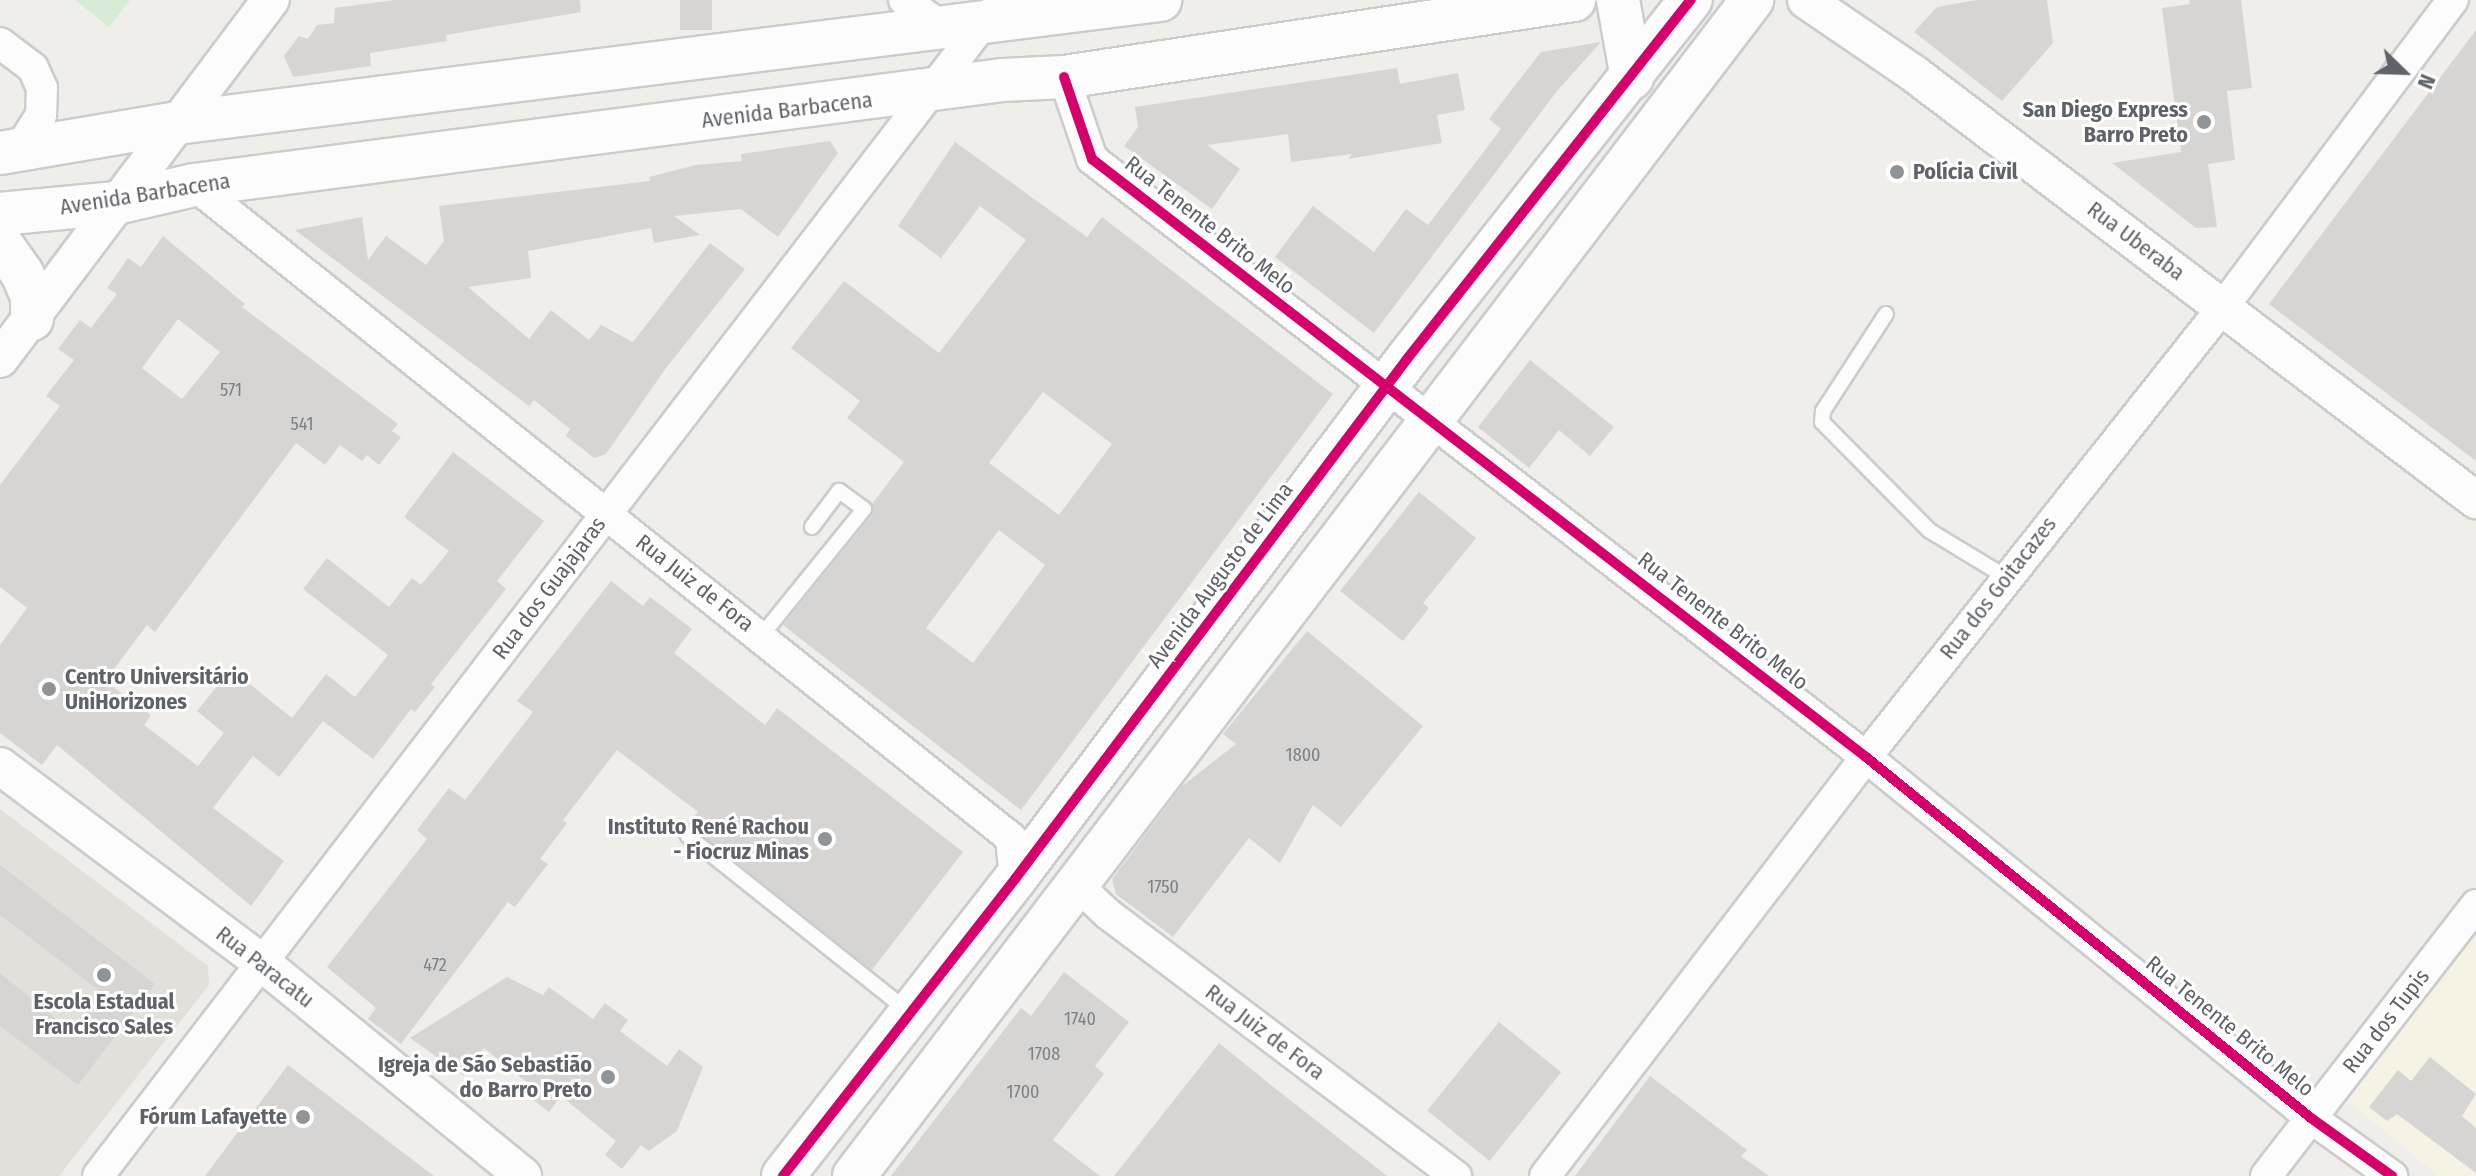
<!DOCTYPE html>
<html>
<head>
<meta charset="utf-8">
<style>
  body { margin:0 }
  #map { position:relative; width:2476px; height:1176px; overflow:hidden; background:#efeeea; font-family:"Fira Sans Condensed",sans-serif }
  div>[style] { position:absolute }
  .commercial>* { inset:0; background:#f7f3e4 }
  .education>* { inset:0; background:#e2e0da }
  .green>* { inset:0; background:#d8ebd6 }
  .building>* { inset:0; background:#d6d5d3; transform-origin:0 0 }
  .roads { filter:drop-shadow(2px 0 #cbcccc) drop-shadow(-2px 0 #cbcccc) drop-shadow(0 2px #cbcccc) drop-shadow(0 -2px #cbcccc) }
  .service>* { height:14px; margin:-7px; padding:0 7px; transform-origin:7px; border-radius:7px; background:#fdfcfc }
  .minor>* { height:30px; margin:-15px; padding:0 15px; transform-origin:15px; border-radius:15px; background:#fdfcfc }
  .tertiary>* { height:36px; margin:-18px; padding:0 18px; transform-origin:18px; border-radius:18px; background:#fdfcfc }
  .secondary>* { height:42px; margin:-21px; padding:0 21px; transform-origin:21px; border-radius:21px; background:#fdfcfc }
  .cycleway>* { height:10px; margin:-5px; padding:0 5px; transform-origin:5px; border-radius:5px; background:#d6006c }
  .dots>* { width:22px; height:22px; translate:-50% -50%; box-sizing:border-box; border:4px solid #fff; border-radius:50% }
  span { translate:-50% -50%; white-space:nowrap; text-align:center; line-height:1.15; -webkit-text-stroke:6px #fff; paint-order:stroke }
  .number-label { font-size:18px; color:#7e8184 }
  .number-label span { -webkit-text-stroke-width:0 }
  .poi-label { font-size:22px; color:#5f6368; font-weight:700 }
  .right { translate:-100% -50%; text-align:right }
  .left { translate:0 -50%; text-align:left }
  .street-label { font-size:22px; color:#5f6368 }
  .north { position:absolute; left:2364px; top:32px; width:80px; height:80px; -webkit-text-stroke:6px #fff; paint-order:stroke; rotate:113deg; font-size:22px; font-weight:700; line-height:32px; text-align:center; color:#5f6368 }
  .north::after { content:''; display:block; margin:auto; width:28px; height:36px; background:#5f6368; clip-path:polygon(50% 0,100% 100%,50% 72%,0 100%) }
</style>
</head>
<body>
<div id="map">
  <div class="commercial">
    <i style="clip-path:polygon(2476px 919px,2476px 1176px,2439px 1176px,2348px 1101px)"></i>
  </div>
  <div class="education">
    <i style="clip-path:polygon(0 809px,208px 966px,209px 985px,59px 1176px,0 1176px)"></i>
  </div>
  <div class="green">
    <i style="clip-path:polygon(75px 0,130px 0,109px 27px)"></i>
  </div>
  <div class="building">
    <i style="clip-path:polygon(395px 0,580px 0,581px 12px,446px 35px,447px 41px,370px 53px,371px 66px,293px 77px,284px 56px,299px 36px,308px 39px,317px 25px,334px 23px,335px 8px)"></i>
    <i style="left:680px;top:0;width:32px;height:30px"></i>
    <i style="clip-path:polygon(1977px 0,2047px 0,2053px 43px,2002px 101px,1914px 32px,1937px 7px)"></i>
    <i style="clip-path:polygon(2189px 0,2241px 0,2252px 88px,2227px 91px,2235px 160px,2208px 164px,2217px 227px,2196px 228px,2112px 163px,2181px 152px,2162px 8px,2190px 4px)"></i>
    <i style="clip-path:polygon(2476px 30px,2476px 461px,2269px 304px)"></i>
    <i style="clip-path:polygon(1601px 42px,1557px 91px,1374px 333px,1275px 257px,1313px 206px,1374px 252px,1406px 209px,1428px 225px,1501px 129px,1489px 119px,1541px 52px)"></i>
    <i style="clip-path:polygon(1397px 68px,1400px 84px,1458px 73px,1465px 110px,1437px 115px,1442px 143px,1348px 159px,1352px 154px,1291px 162px,1288px 134px,1207px 145px,1240px 169px,1212px 209px,1124px 146px,1138px 127px,1135px 107px)"></i>
    <i style="clip-path:polygon(830px 141px,838px 153px,778px 237px,741px 209px,674px 216px,700px 235px,654px 243px,651px 228px,528px 251px,531px 278px,468px 287px,529px 339px,551px 310px,589px 340px,601px 325px,633px 342px,710px 243px,745px 269px,666px 368px,606px 454px,594px 458px,566px 436px,570px 429px,534px 400px,529px 406px,295px 230px,362px 217px,368px 260px,386px 236px,426px 265px,444px 241px,439px 206px,650px 181px,649px 177px,696px 165px,742px 161px,741px 154px)"></i>
    <i style="clip-path:polygon(evenodd,955px 142px,1087px 237px,1102px 217px,1333px 394px,1021px 810px,783px 625px,872px 515px,872px 504px,904px 462px,847px 418px,860px 401px,791px 348px,844px 281px,939px 353px,1026px 240px,980px 206px,941px 258px,898px 226px,955px 142px,1043px 392px,1112px 444px,1059px 515px,989px 463px,1043px 392px,955px 142px,999px 530px,1045px 565px,973px 663px,926px 628px,999px 530px)"></i>
    <i style="clip-path:polygon(evenodd,163px 236px,245px 304px,242px 307px,398px 424px,392px 431px,401px 437px,379px 465px,367px 455px,362px 461px,340px 445px,325px 465px,296px 443px,155px 632px,147px 625px,105px 681px,151px 715px,144px 725px,198px 766px,224px 733px,197px 711px,231px 669px,292px 718px,326px 674px,355px 697px,388px 655px,303px 589px,327px 558px,389px 607px,412px 578px,421px 585px,449px 551px,404px 517px,453px 452px,544px 521px,497px 581px,506px 589px,431px 684px,435px 687px,415px 712px,411px 709px,373px 759px,323px 721px,279px 777px,253px 756px,213px 808px,284px 861px,251px 906px,57px 745px,42px 765px,0 733px,0 645px,27px 608px,0 587px,0 485px,60px 406px,46px 396px,74px 360px,58px 349px,80px 320px,91px 328px,117px 294px,107px 288px,128px 258px,141px 267px,163px 236px,178px 319px,220px 352px,182px 399px,142px 368px,178px 319px)"></i>
    <i style="clip-path:polygon(1530px 360px,1614px 427px,1590px 456px,1559px 430px,1529px 468px,1478px 427px)"></i>
    <i style="clip-path:polygon(1419px 492px,1476px 538px,1423px 603px,1429px 608px,1403px 641px,1340px 591px)"></i>
    <i style="clip-path:polygon(611px 581px,643px 606px,650px 597px,692px 629px,674px 653px,765px 725px,777px 708px,963px 852px,872px 970px,686px 826px,698px 812px,617px 750px,563px 820px,567px 823px,540px 859px,548px 864px,515px 907px,508px 902px,401px 1044px,368px 1019px,376px 1008px,327px 967px,427px 839px,417px 830px,449px 788px,465px 800px,533px 712px,517px 701px)"></i>
    <i style="clip-path:polygon(1307px 631px,1423px 726px,1341px 827px,1313px 805px,1280px 863px,1249px 838px,1173px 937px,1116px 894px,1112px 879px,1182px 786px,1236px 744px,1223px 734px)"></i>
    <i style="clip-path:polygon(0 865px,155px 984px,78px 1085px,0 1026px,0 973px,72px 1032px,101px 992px,0 915px)"></i>
    <i style="clip-path:polygon(1064px 972px,1129px 1022px,1095px 1066px,1104px 1074px,1053px 1140px,1100px 1176px,891px 1176px,1021px 1008px,1031px 1016px)"></i>
    <i style="clip-path:polygon(507px 977px,543px 995px,549px 987px,593px 1019px,605px 1003px,628px 1020px,620px 1031px,667px 1066px,679px 1049px,703px 1067px,677px 1131px,649px 1151px,641px 1145px,622px 1169px,605px 1155px,616px 1141px,561px 1096px,549px 1112px,528px 1096px,534px 1088px,484px 1048px,464px 1076px,410px 1038px)"></i>
    <i style="left:1499px;top:1022px;width:80px;height:114px;rotate:39deg"></i>
    <i style="clip-path:polygon(1219px 1043px,1266px 1081px,1387px 1176px,1114px 1176px)"></i>
    <i style="clip-path:polygon(2430px 1057px,2476px 1094px,2462px 1116px,2476px 1128px,2476px 1173px,2397px 1114px,2387px 1121px,2369px 1107px,2398px 1070px,2411px 1081px)"></i>
    <i style="clip-path:polygon(288px 1065px,434px 1176px,205px 1176px)"></i>
    <i style="clip-path:polygon(1650px 1076px,1747px 1150px,1741px 1156px,1769px 1176px,1575px 1176px)"></i>
  </div>
  <div class="roads">
    <div class="service">
      <i style="left:1886px;top:314px;width:116px;rotate:123deg"></i>
      <i style="left:1823px;top:411px;width:11px;rotate:95deg"></i>
      <i style="left:1822px;top:422px;width:153px;rotate:45.3deg"></i>
      <i style="left:1930px;top:531px;width:89px;rotate:31.2deg"></i>
      <i style="left:762px;top:635px;width:162px;rotate:-51deg"></i>
      <i style="left:864px;top:509px;width:31px;rotate:-144deg"></i>
      <i style="left:839px;top:491px;width:45px;rotate:126.9deg"></i>
      <i style="left:688px;top:836px;width:280px;rotate:38.5deg"></i>
    </div>
    <div class="minor">
      <i style="left:904px;top:0;width:42px;rotate:35.2deg"></i>
      <i style="left:0;top:43px;width:41px;rotate:37.1deg"></i>
      <i style="left:33px;top:68px;width:22px;rotate:66deg"></i>
      <i style="left:42px;top:88px;width:27px;rotate:92deg"></i>
      <i style="left:41px;top:115px;width:43px;rotate:122.6deg"></i>
      <i style="left:1064px;top:77px;width:87px;rotate:71.1deg"></i>
      <i style="left:1092px;top:159px;width:978px;rotate:37.69deg"></i>
      <i style="left:1866px;top:757px;width:573px;rotate:39.05deg"></i>
      <i style="left:2311px;top:1118px;width:100px;rotate:35.6deg"></i>
      <i style="left:194px;top:185px;width:1046px;rotate:38.63deg"></i>
      <i style="left:1011px;top:838px;width:41px;rotate:84.4deg"></i>
      <i style="left:1077px;top:885px;width:42px;rotate:43.1deg"></i>
      <i style="left:1108px;top:914px;width:436px;rotate:37deg"></i>
      <i style="left:98px;top:1176px;width:1466px;rotate:-52.48deg"></i>
      <i style="left:1545px;top:1176px;width:528px;rotate:-52.54deg"></i>
      <i style="left:1866px;top:757px;width:574px;rotate:-51.57deg"></i>
      <i style="left:2223px;top:307px;width:384px;rotate:-53.2deg"></i>
      <i style="left:2266px;top:1176px;width:343px;rotate:-52.2deg"></i>
    </div>
    <div class="tertiary">
      <i style="left:1806px;top:0;width:130px;rotate:34.3deg"></i>
      <i style="left:1913px;top:73px;width:707px;rotate:37.18deg"></i>
      <i style="left:0;top:359px;width:450px;rotate:-53deg"></i>
      <i style="left:0;top:766px;width:328px;rotate:36.9deg"></i>
      <i style="left:262px;top:963px;width:337px;rotate:39.2deg"></i>
    </div>
    <div class="secondary">
      <i style="left:1618px;top:0;width:79px;rotate:79.8deg"></i>
      <i style="left:0;top:153px;width:180px;rotate:-9.6deg"></i>
      <i style="left:177px;top:123px;width:991px;rotate:-7.13deg"></i>
      <i style="left:0;top:214px;width:117px;rotate:-5.4deg"></i>
      <i style="left:116px;top:203px;width:80px;rotate:-13deg"></i>
      <i style="left:194px;top:185px;width:816px;rotate:-7.4deg"></i>
      <i style="left:1003px;top:80px;width:61px;rotate:-2.8deg"></i>
      <i style="left:1064px;top:77px;width:516px;rotate:-8.59deg"></i>
      <i style="left:0;top:242px;width:38px;rotate:55deg"></i>
      <i style="left:22px;top:273px;width:26px;rotate:67deg"></i>
      <i style="left:32px;top:297px;width:22px;rotate:90deg"></i>
      <i style="left:783px;top:1176px;width:377px;rotate:-52deg"></i>
      <i style="left:1015px;top:879px;width:651px;rotate:-52.99deg"></i>
      <i style="left:1407px;top:359px;width:458px;rotate:-51.7deg"></i>
      <i style="left:854px;top:1176px;width:1480px;rotate:-52.63deg"></i>
    </div>
  </div>
  <div class="cycleway">
    <i style="left:1064px;top:77px;width:87px;rotate:71.1deg"></i>
    <i style="left:1092px;top:159px;width:978px;rotate:37.69deg"></i>
    <i style="left:1866px;top:757px;width:573px;rotate:39.05deg"></i>
    <i style="left:2311px;top:1118px;width:100px;rotate:35.6deg"></i>
    <i style="left:783px;top:1176px;width:377px;rotate:-52deg"></i>
    <i style="left:1015px;top:879px;width:651px;rotate:-52.99deg"></i>
    <i style="left:1407px;top:359px;width:458px;rotate:-51.7deg"></i>
  </div>
  <div class="dots">
    <i style="left:2204px;top:122px;background:#919496"></i>
    <i style="left:1897px;top:172px;background:#919496"></i>
    <i style="left:49px;top:689px;background:#919496"></i>
    <i style="left:825px;top:839px;background:#919496"></i>
    <i style="left:104px;top:975px;background:#919496"></i>
    <i style="left:608px;top:1077px;background:#919496"></i>
    <i style="left:303px;top:1117px;background:#919496"></i>
  </div>
  <div class="number-label">
    <span style="left:231px;top:390px">571</span>
    <span style="left:302px;top:424px">541</span>
    <span style="left:1303px;top:755px">1800</span>
    <span style="left:1163px;top:887px">1750</span>
    <span style="left:435px;top:965px">472</span>
    <span style="left:1080px;top:1019px">1740</span>
    <span style="left:1044px;top:1054px">1708</span>
    <span style="left:1023px;top:1092px">1700</span>
  </div>
  <div class="poi-label">
    <span class="right" style="left:2188px;top:122px">San Diego Express<br>Barro Preto</span>
    <span class="left" style="left:1913px;top:172px">Polícia Civil</span>
    <span class="left" style="left:65px;top:689px">Centro Universitário<br>UniHorizones</span>
    <span class="right" style="left:809px;top:839px">Instituto René Rachou<br>- Fiocruz Minas</span>
    <span style="left:104px;top:1014px">Escola Estadual<br>Francisco Sales</span>
    <span class="right" style="left:592px;top:1077px">Igreja de São Sebastião<br>do Barro Preto</span>
    <span class="right" style="left:287px;top:1117px">Fórum Lafayette</span>
  </div>
  <div class="street-label">
    <span style="left:787px;top:110px;rotate:-7deg">Avenida Barbacena</span>
    <span style="left:145px;top:194px;rotate:-9deg">Avenida Barbacena</span>
    <span style="left:1210px;top:225px;rotate:38deg">Rua Tenente Brito Melo</span>
    <span style="left:2136px;top:241px;rotate:37deg">Rua Uberaba</span>
    <span style="left:1220px;top:575px;rotate:-53deg">Avenida Augusto de Lima</span>
    <span style="left:695px;top:583px;rotate:38deg">Rua Juiz de Fora</span>
    <span style="left:549px;top:588px;rotate:-53deg">Rua dos Guajajaras</span>
    <span style="left:1998px;top:588px;rotate:-52deg">Rua dos Goitacazes</span>
    <span style="left:1723px;top:621px;rotate:38deg">Rua Tenente Brito Melo</span>
    <span style="left:265px;top:967px;rotate:38deg">Rua Paracatu</span>
    <span style="left:2386px;top:1021px;rotate:-52deg">Rua dos Tupis</span>
    <span style="left:2230px;top:1026px;rotate:39deg">Rua Tenente Brito Melo</span>
    <span style="left:1265px;top:1032px;rotate:37deg">Rua Juiz de Fora</span>
  </div>
  <div class="north">N</div>
</div>
</body>
</html>
